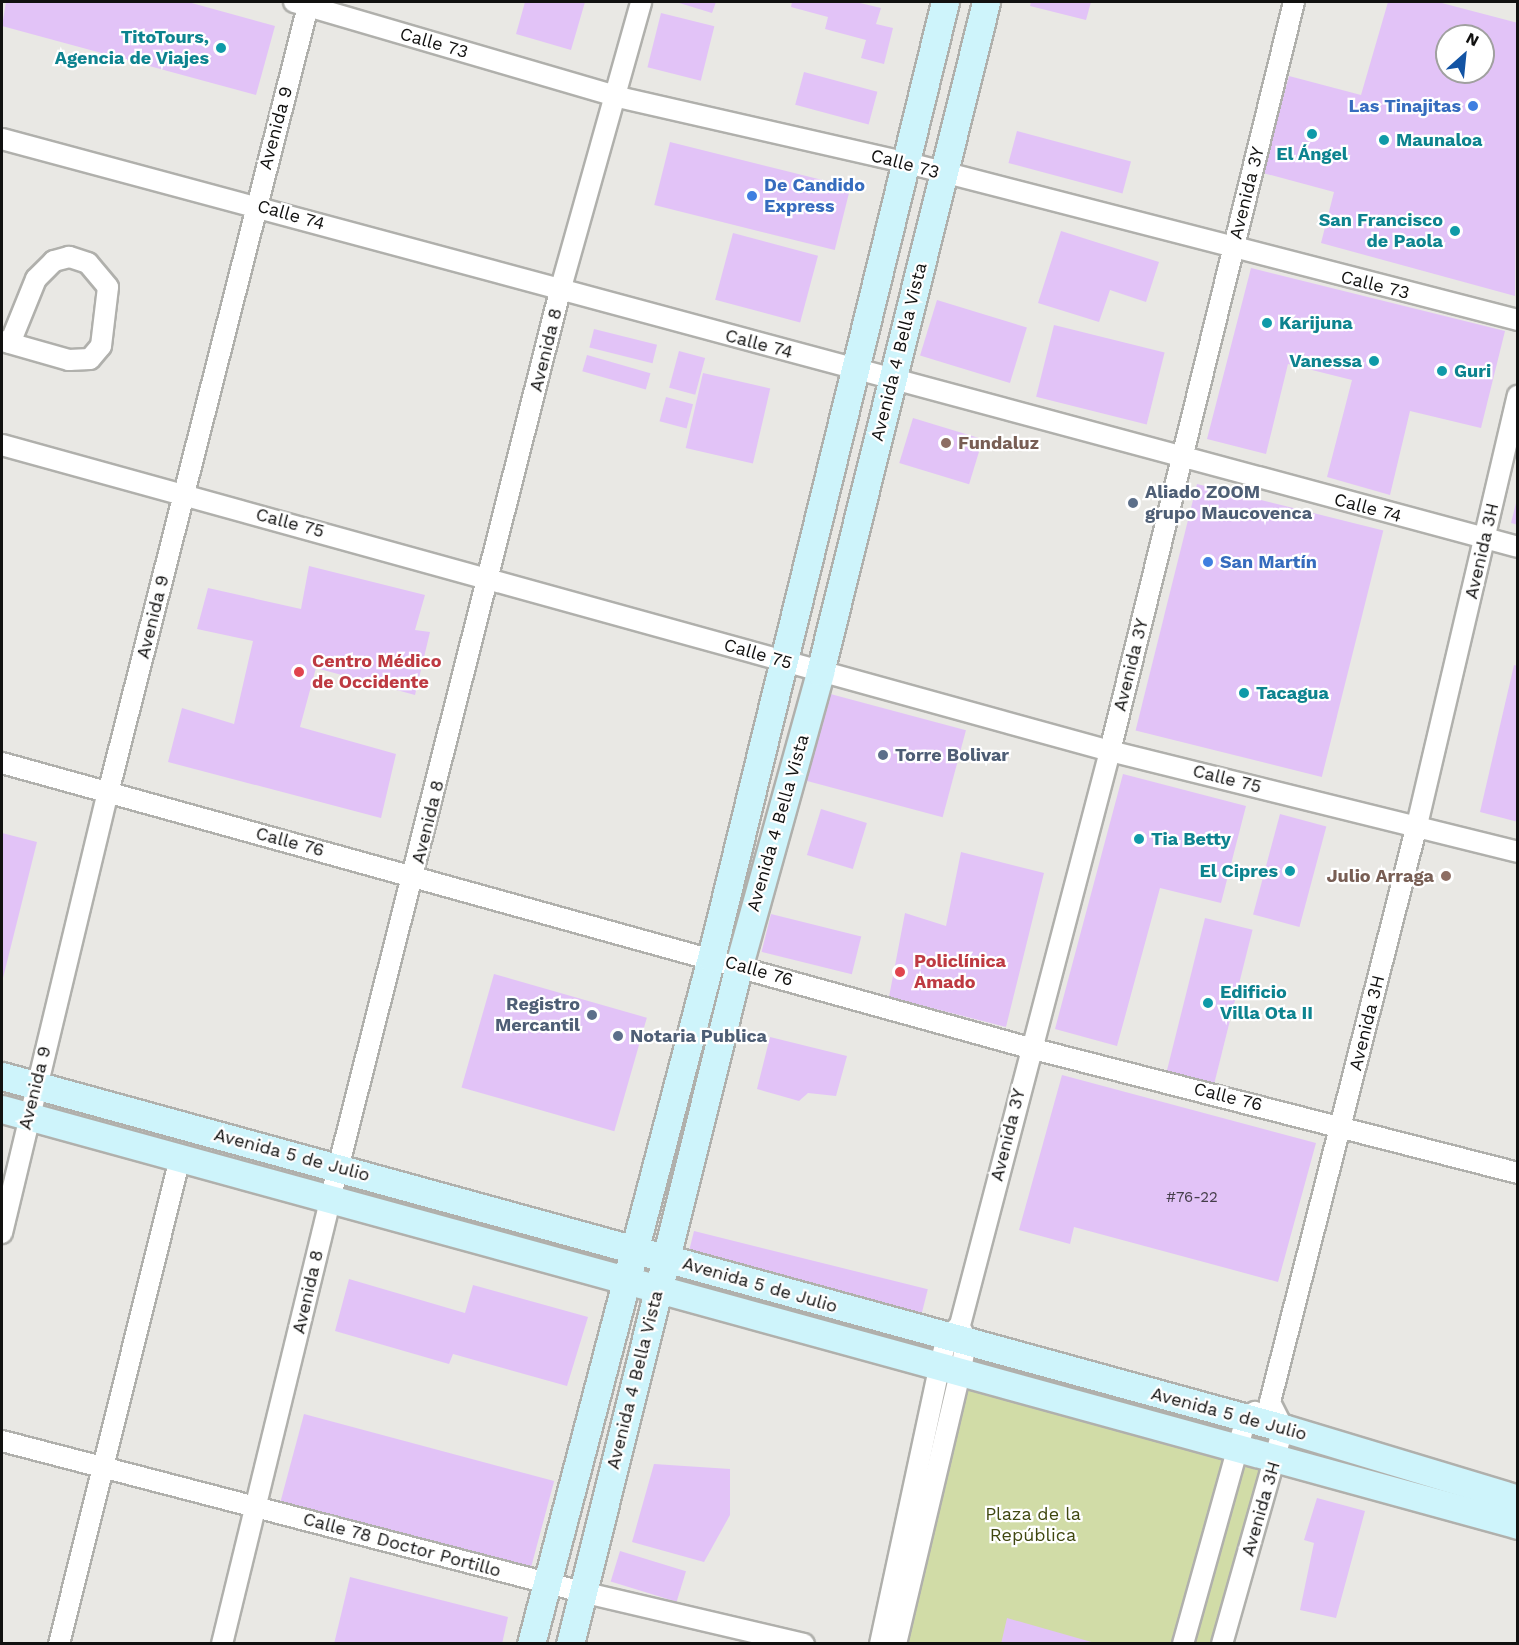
<!DOCTYPE html>
<html>
<head>
<meta charset="utf-8">
<style>
  body { margin:0 }
  #map { position:relative; width:1519px; height:1645px; overflow:hidden; background:#e9e8e4; font-family:"Work Sans",sans-serif }
  div>[style] { position:absolute }
  .green>* { inset:0; background:#d1dca7 }
  .building>* { inset:0; background:#e2c3f7; transform-origin:0 0 }
  .roads { filter:drop-shadow(2px 0 #b0b0ac) drop-shadow(-2px 0 #b0b0ac) drop-shadow(0 2px #b0b0ac) drop-shadow(0 -2px #b0b0ac) }
  .street>* { height:20px; margin:-10px; padding:0 10px; transform-origin:10px; border-radius:10px; background:#fff }
  .secondary>* { height:27px; margin:-13.5px; padding:0 13.5px; transform-origin:13.5px; border-radius:13.5px; background:#cef4fb }
  .dots>* { width:16px; height:16px; translate:-50% -50%; box-sizing:border-box; border:3px solid #fff; border-radius:50% }
  span { translate:-50% -50%; white-space:nowrap; text-align:center; line-height:1.15; -webkit-text-stroke:4.5px #fff; paint-order:stroke }
  .number-label { font-size:15px; color:#453e4a }
  .number-label span { -webkit-text-stroke-width:0 }
  .culture-label { font-size:18px; color:#0d838f; font-weight:700 }
  .right { translate:-100% -50%; text-align:right }
  .left { translate:0 -50%; text-align:left }
  .street-label { font-size:18px; color:#111110 }
  .shop-label { font-size:18px; color:#366cbe; font-weight:700 }
  .education-label { font-size:18px; color:#785e54; font-weight:700 }
  .service-label { font-size:18px; color:#4e5e75; font-weight:700 }
  .health-label { font-size:18px; color:#be3a42; font-weight:700 }
  .park-label { font-size:18px; color:#3f470f }
  .frame { position:absolute; inset:0; border:3px solid #111110; pointer-events:none }
  .north { position:absolute; left:1435px; top:24px; width:60px; height:60px; box-sizing:border-box; background:#fff; border:2px solid #a0a09f; border-radius:50%; rotate:27deg; font-size:16px; font-weight:700; line-height:24px; text-align:center; color:#111110 }
  .north::after { content:''; display:block; margin:auto; width:21px; height:27px; background:#1354a4; clip-path:polygon(50% 0,100% 100%,50% 72%,0 100%) }
</style>
</head>
<body>
<div id="map">
  <div class="green">
    <i style="clip-path:polygon(943px 1379px,1277px 1470px,1226px 1643px,888px 1644px)"></i>
  </div>
  <div class="building">
    <i style="clip-path:polygon(6px 2px,188px 2px,275px 26px,256px 95px,2px 26px)"></i>
    <i style="clip-path:polygon(525px 2px,585px 2px,571px 50px,516px 34px)"></i>
    <i style="clip-path:polygon(676px 2px,716px 2px,712px 13px)"></i>
    <i style="clip-path:polygon(792px 2px,856px 2px,881px 8px,876px 24px,893px 28px,884px 64px,861px 58px,866px 40px,825px 29px,828px 17px,791px 7px)"></i>
    <i style="clip-path:polygon(1031px 2px,1091px 2px,1086px 20px,1030px 6px)"></i>
    <i style="clip-path:polygon(evenodd,1388px 2px,1438px 2px,1518px 23px,1515px 296px,1321px 243px,1334px 192px,1263px 173px,1289px 76px,1361px 95px,1388px 2px,1447px 36px,1483px 36px,1483px 72px,1447px 72px,1447px 36px)"></i>
    <i style="left:661px;top:13px;width:55px;height:56px;rotate:14deg"></i>
    <i style="left:804px;top:72px;width:76px;height:34px;rotate:15deg"></i>
    <i style="left:1017px;top:131px;width:118px;height:33px;rotate:15deg"></i>
    <i style="left:670px;top:142px;width:186px;height:65px;rotate:14deg"></i>
    <i style="clip-path:polygon(1061px 231px,1159px 262px,1146px 302px,1110px 290px,1099px 322px,1038px 303px)"></i>
    <i style="left:733px;top:233px;width:88px;height:69px;rotate:15deg"></i>
    <i style="clip-path:polygon(1251px 268px,1505px 331px,1481px 428px,1410px 411px,1390px 495px,1327px 477px,1352px 380px,1288px 364px,1266px 454px,1207px 439px)"></i>
    <i style="left:937px;top:300px;width:94px;height:58px;rotate:17deg"></i>
    <i style="left:1054px;top:325px;width:114px;height:74px;rotate:14deg"></i>
    <i style="left:594px;top:329px;width:65px;height:19px;rotate:14deg"></i>
    <i style="left:679px;top:351px;width:27px;height:38px;rotate:15deg"></i>
    <i style="left:587px;top:355px;width:66px;height:17px;rotate:16deg"></i>
    <i style="left:703px;top:373px;width:69px;height:77px;rotate:13deg"></i>
    <i style="left:666px;top:397px;width:28px;height:25px;rotate:15deg"></i>
    <i style="left:913px;top:418px;width:73px;height:47px;rotate:17deg"></i>
    <i style="left:1197px;top:484px;width:192px;height:254px;rotate:14deg"></i>
    <i style="clip-path:polygon(1517px 499px,1518px 500px,1518px 525px,1511px 523px)"></i>
    <i style="clip-path:polygon(309px 566px,425px 595px,415px 630px,430px 632px,415px 695px,316px 668px,300px 727px,396px 754px,381px 818px,168px 762px,182px 708px,234px 724px,253px 641px,197px 629px,208px 588px,301px 609px)"></i>
    <i style="clip-path:polygon(1514px 665px,1518px 666px,1518px 822px,1480px 812px)"></i>
    <i style="left:823px;top:692px;width:148px;height:90px;rotate:15deg"></i>
    <i style="clip-path:polygon(1123px 774px,1246px 806px,1221px 903px,1160px 888px,1117px 1046px,1055px 1029px)"></i>
    <i style="left:821px;top:809px;width:48px;height:48px;rotate:17deg"></i>
    <i style="left:1280px;top:814px;width:48px;height:104px;rotate:15deg"></i>
    <i style="clip-path:polygon(2px 833px,37px 842px,2px 982px)"></i>
    <i style="clip-path:polygon(961px 852px,1044px 873px,1006px 1027px,889px 997px,905px 913px,946px 926px)"></i>
    <i style="left:771px;top:914px;width:93px;height:39px;rotate:14deg"></i>
    <i style="left:1205px;top:918px;width:49px;height:166px;rotate:14deg"></i>
    <i style="left:494px;top:974px;width:159px;height:118px;rotate:16deg"></i>
    <i style="clip-path:polygon(770px 1037px,847px 1056px,836px 1096px,808px 1093px,799px 1101px,757px 1089px)"></i>
    <i style="clip-path:polygon(1062px 1075px,1316px 1143px,1278px 1282px,1074px 1227px,1070px 1244px,1019px 1230px)"></i>
    <i style="left:694px;top:1231px;width:241px;height:32px;rotate:14deg"></i>
    <i style="clip-path:polygon(349px 1279px,465px 1313px,473px 1285px,588px 1317px,567px 1386px,453px 1354px,449px 1364px,335px 1331px)"></i>
    <i style="left:304px;top:1414px;width:259px;height:92px;rotate:15deg"></i>
    <i style="clip-path:polygon(654px 1464px,730px 1469px,730px 1515px,704px 1562px,632px 1542px)"></i>
    <i style="clip-path:polygon(1317px 1498px,1365px 1511px,1336px 1618px,1300px 1610px,1314px 1543px,1304px 1540px)"></i>
    <i style="left:620px;top:1551px;width:69px;height:32px;rotate:17deg"></i>
    <i style="clip-path:polygon(350px 1577px,508px 1617px,502px 1644px,334px 1644px)"></i>
    <i style="clip-path:polygon(1007px 1618px,1095px 1643px,1095px 1644px,1001px 1644px)"></i>
  </div>
  <div class="roads">
    <div class="street">
      <i style="left:294px;top:2px;width:338px;rotate:16.3deg"></i>
      <i style="left:618px;top:97px;width:293px;rotate:12.8deg"></i>
      <i style="left:904px;top:162px;width:634px;rotate:14.43deg"></i>
      <i style="left:2px;top:139px;width:1570px;rotate:15.06deg"></i>
      <i style="left:2px;top:341px;width:70px;rotate:15.8deg"></i>
      <i style="left:69px;top:360px;width:21px;rotate:-3deg"></i>
      <i style="left:90px;top:359px;width:17px;rotate:-50deg"></i>
      <i style="left:101px;top:346px;width:59px;rotate:-83.2deg"></i>
      <i style="left:108px;top:287px;width:31px;rotate:-130deg"></i>
      <i style="left:88px;top:263px;width:20px;rotate:-162deg"></i>
      <i style="left:69px;top:257px;width:16px;rotate:165deg"></i>
      <i style="left:54px;top:261px;width:25px;rotate:135deg"></i>
      <i style="left:36px;top:279px;width:69px;rotate:112.1deg"></i>
      <i style="left:2px;top:445px;width:1149px;rotate:15.44deg"></i>
      <i style="left:1110px;top:751px;width:420px;rotate:13.9deg"></i>
      <i style="left:2px;top:763px;width:1067px;rotate:15.5deg"></i>
      <i style="left:1030px;top:1048px;width:504px;rotate:14.37deg"></i>
      <i style="left:2px;top:1233px;width:453px;rotate:-76.5deg"></i>
      <i style="left:108px;top:793px;width:816px;rotate:-75.74deg"></i>
      <i style="left:2px;top:1441px;width:599px;rotate:14.59deg"></i>
      <i style="left:582px;top:1592px;width:228px;rotate:13.2deg"></i>
      <i style="left:59px;top:1644px;width:501px;rotate:-76.02deg"></i>
      <i style="left:222px;top:1644px;width:457px;rotate:-76.3deg"></i>
      <i style="left:330px;top:1200px;width:938px;rotate:-75.8deg"></i>
      <i style="left:560px;top:291px;width:300px;rotate:-74.3deg"></i>
      <i style="left:880px;top:1644px;width:286px;rotate:-77.9deg"></i>
      <i style="left:940px;top:1364px;width:27px;rotate:-75deg"></i>
      <i style="left:947px;top:1338px;width:18px;rotate:-45deg"></i>
      <i style="left:960px;top:1325px;width:593px;rotate:-75.35deg"></i>
      <i style="left:1110px;top:751px;width:771px;rotate:-76.2deg"></i>
      <i style="left:896px;top:1644px;width:282px;rotate:-76.7deg"></i>
      <i style="left:961px;top:1370px;width:27px;rotate:-80deg"></i>
      <i style="left:966px;top:1343px;width:13px;rotate:-108deg"></i>
      <i style="left:1183px;top:1644px;width:235px;rotate:-74.4deg"></i>
      <i style="left:1246px;top:1418px;width:11px;rotate:-34deg"></i>
      <i style="left:1222px;top:1644px;width:224px;rotate:-74.2deg"></i>
      <i style="left:1283px;top:1428px;width:29px;rotate:-117deg"></i>
      <i style="left:1270px;top:1402px;width:595px;rotate:-75.71deg"></i>
      <i style="left:1417px;top:825px;width:441px;rotate:-76.8deg"></i>
    </div>
    <div class="secondary">
      <i style="left:2px;top:1076px;width:1328px;rotate:15.36deg"></i>
      <i style="left:1283px;top:1428px;width:245px;rotate:16.8deg"></i>
      <i style="left:2px;top:1109px;width:1572px;rotate:15.34deg"></i>
      <i style="left:531px;top:1644px;width:709px;rotate:-75.3deg"></i>
      <i style="left:711px;top:958px;width:984px;rotate:-76.25deg"></i>
      <i style="left:570px;top:1644px;width:700px;rotate:-76.02deg"></i>
      <i style="left:739px;top:965px;width:304px;rotate:-74.5deg"></i>
      <i style="left:820px;top:672px;width:690px;rotate:-76.08deg"></i>
    </div>
  </div>
  <div class="dots">
    <i style="left:221px;top:48px;background:#0f9aa8"></i>
    <i style="left:1473px;top:106px;background:#3f7fe0"></i>
    <i style="left:1312px;top:134px;background:#0f9aa8"></i>
    <i style="left:1384px;top:140px;background:#0f9aa8"></i>
    <i style="left:752px;top:196px;background:#3f7fe0"></i>
    <i style="left:1455px;top:231px;background:#0f9aa8"></i>
    <i style="left:1267px;top:323px;background:#0f9aa8"></i>
    <i style="left:1374px;top:361px;background:#0f9aa8"></i>
    <i style="left:1442px;top:371px;background:#0f9aa8"></i>
    <i style="left:946px;top:443px;background:#8d6e63"></i>
    <i style="left:1133px;top:503px;background:#5c6f8a"></i>
    <i style="left:1208px;top:562px;background:#3f7fe0"></i>
    <i style="left:299px;top:672px;background:#e0444e"></i>
    <i style="left:1244px;top:693px;background:#0f9aa8"></i>
    <i style="left:883px;top:755px;background:#5c6f8a"></i>
    <i style="left:1139px;top:839px;background:#0f9aa8"></i>
    <i style="left:1290px;top:871px;background:#0f9aa8"></i>
    <i style="left:1446px;top:876px;background:#8d6e63"></i>
    <i style="left:900px;top:972px;background:#e0444e"></i>
    <i style="left:1208px;top:1003px;background:#0f9aa8"></i>
    <i style="left:592px;top:1015px;background:#5c6f8a"></i>
    <i style="left:618px;top:1036px;background:#5c6f8a"></i>
  </div>
  <div class="number-label">
    <span style="left:1192px;top:1198px">#76-22</span>
  </div>
  <div class="culture-label">
    <span class="right" style="left:209px;top:48px">TitoTours,<br>Agencia de Viajes</span>
    <span class="left" style="left:1396px;top:140px">Maunaloa</span>
    <span style="left:1312px;top:154px">El Ángel</span>
    <span class="right" style="left:1443px;top:231px">San Francisco<br>de Paola</span>
    <span class="left" style="left:1279px;top:323px">Karijuna</span>
    <span class="right" style="left:1362px;top:361px">Vanessa</span>
    <span class="left" style="left:1454px;top:371px">Guri</span>
    <span class="left" style="left:1256px;top:693px">Tacagua</span>
    <span class="left" style="left:1151px;top:839px">Tia Betty</span>
    <span class="right" style="left:1278px;top:871px">El Cipres</span>
    <span class="left" style="left:1220px;top:1003px">Edificio<br>Villa Ota II</span>
  </div>
  <div class="street-label">
    <span style="left:434px;top:43px;rotate:16deg">Calle 73</span>
    <span style="left:276px;top:128px;rotate:-75deg">Avenida 9</span>
    <span style="left:905px;top:164px;rotate:15deg">Calle 73</span>
    <span style="left:1247px;top:193px;rotate:-76deg">Avenida 3Y</span>
    <span style="left:291px;top:215px;rotate:16deg">Calle 74</span>
    <span style="left:1375px;top:285px;rotate:14deg">Calle 73</span>
    <span style="left:759px;top:344px;rotate:15deg">Calle 74</span>
    <span style="left:546px;top:350px;rotate:-76deg">Avenida 8</span>
    <span style="left:899px;top:352px;rotate:-76deg">Avenida 4 Bella Vista</span>
    <span style="left:1368px;top:508px;rotate:15deg">Calle 74</span>
    <span style="left:290px;top:523px;rotate:15deg">Calle 75</span>
    <span style="left:1482px;top:551px;rotate:-77deg">Avenida 3H</span>
    <span style="left:153px;top:617px;rotate:-76deg">Avenida 9</span>
    <span style="left:758px;top:654px;rotate:16deg">Calle 75</span>
    <span style="left:1131px;top:665px;rotate:-76deg">Avenida 3Y</span>
    <span style="left:1227px;top:779px;rotate:14deg">Calle 75</span>
    <span style="left:428px;top:822px;rotate:-76deg">Avenida 8</span>
    <span style="left:778px;top:823px;rotate:-74deg">Avenida 4 Bella Vista</span>
    <span style="left:290px;top:842px;rotate:15deg">Calle 76</span>
    <span style="left:759px;top:971px;rotate:16deg">Calle 76</span>
    <span style="left:1367px;top:1023px;rotate:-76deg">Avenida 3H</span>
    <span style="left:35px;top:1088px;rotate:-76deg">Avenida 9</span>
    <span style="left:1228px;top:1097px;rotate:14deg">Calle 76</span>
    <span style="left:1008px;top:1135px;rotate:-76deg">Avenida 3Y</span>
    <span style="left:292px;top:1155px;rotate:15deg">Avenida 5 de Julio</span>
    <span style="left:760px;top:1285px;rotate:16deg">Avenida 5 de Julio</span>
    <span style="left:308px;top:1292px;rotate:-77deg">Avenida 8</span>
    <span style="left:635px;top:1380px;rotate:-76deg">Avenida 4 Bella Vista</span>
    <span style="left:1229px;top:1414px;rotate:15deg">Avenida 5 de Julio</span>
    <span style="left:1261px;top:1509px;rotate:-74deg">Avenida 3H</span>
    <span style="left:402px;top:1545px;rotate:15deg">Calle 78 Doctor Portillo</span>
  </div>
  <div class="shop-label">
    <span class="right" style="left:1461px;top:106px">Las Tinajitas</span>
    <span class="left" style="left:764px;top:196px">De Candido<br>Express</span>
    <span class="left" style="left:1220px;top:562px">San Martín</span>
  </div>
  <div class="education-label">
    <span class="left" style="left:958px;top:443px">Fundaluz</span>
    <span class="right" style="left:1434px;top:876px">Julio Arraga</span>
  </div>
  <div class="service-label">
    <span class="left" style="left:1145px;top:503px">Aliado ZOOM<br>grupo Maucovenca</span>
    <span class="left" style="left:895px;top:755px">Torre Bolivar</span>
    <span class="right" style="left:580px;top:1015px">Registro<br>Mercantil</span>
    <span class="left" style="left:630px;top:1036px">Notaria Publica</span>
  </div>
  <div class="health-label">
    <span class="left" style="left:312px;top:672px">Centro Médico<br>de Occidente</span>
    <span class="left" style="left:914px;top:972px">Policlínica<br>Amado</span>
  </div>
  <div class="park-label">
    <span style="left:1033px;top:1525px">Plaza de la<br>República</span>
  </div>
  <div class="frame"></div>
  <div class="north">N</div>
</div>
</body>
</html>
